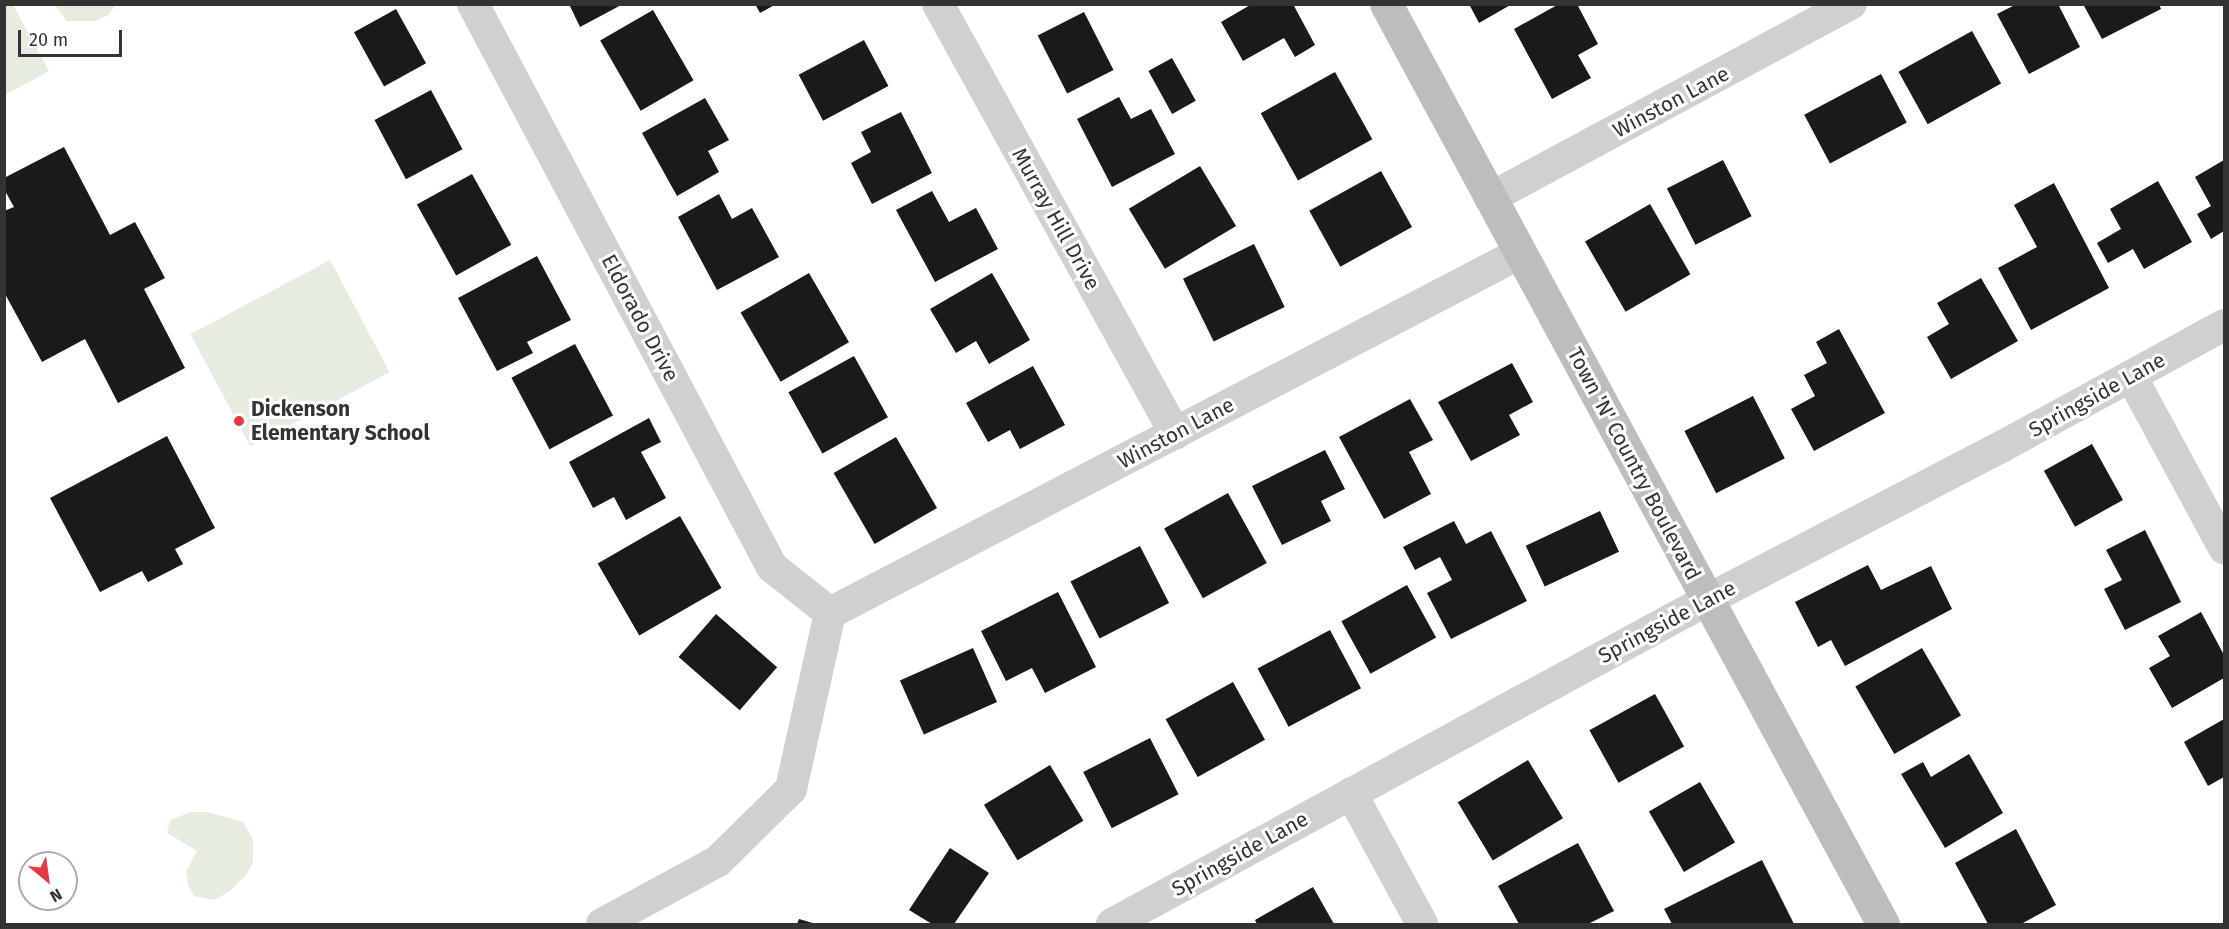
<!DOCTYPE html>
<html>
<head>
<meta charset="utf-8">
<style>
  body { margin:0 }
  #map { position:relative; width:2229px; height:929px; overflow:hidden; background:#fff; font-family:"Fira Sans",sans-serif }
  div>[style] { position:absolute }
  .green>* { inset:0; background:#e6ecdf; transform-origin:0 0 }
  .building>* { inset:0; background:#1a1a1a; transform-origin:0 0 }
  .street>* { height:32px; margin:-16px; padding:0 16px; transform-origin:16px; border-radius:16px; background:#d0d0d0 }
  .secondary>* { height:33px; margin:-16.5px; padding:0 16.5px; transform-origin:16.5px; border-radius:16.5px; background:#bdbdbd }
  .dots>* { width:16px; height:16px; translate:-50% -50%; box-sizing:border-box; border:3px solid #fff; border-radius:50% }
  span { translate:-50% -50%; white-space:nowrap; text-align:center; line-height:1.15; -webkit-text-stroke:6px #fff; paint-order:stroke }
  .street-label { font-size:21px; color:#333 }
  .poi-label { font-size:21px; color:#333; font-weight:700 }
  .left { translate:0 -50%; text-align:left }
  .frame { position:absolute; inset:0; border:6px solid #333; pointer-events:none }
  .north { position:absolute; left:18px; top:851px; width:60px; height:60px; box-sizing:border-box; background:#fff; border:2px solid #adadad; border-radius:50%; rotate:151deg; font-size:16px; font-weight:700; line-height:24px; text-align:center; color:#333 }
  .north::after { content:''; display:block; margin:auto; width:21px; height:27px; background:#e63946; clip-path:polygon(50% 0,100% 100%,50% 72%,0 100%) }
  .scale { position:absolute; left:18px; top:30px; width:104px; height:27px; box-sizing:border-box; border:3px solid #333; border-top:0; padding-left:8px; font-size:18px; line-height:21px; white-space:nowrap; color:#333; -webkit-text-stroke:4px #fff; paint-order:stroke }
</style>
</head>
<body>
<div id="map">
  <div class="green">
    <i style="clip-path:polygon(5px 4px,13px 5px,49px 71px,5px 95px)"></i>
    <i style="clip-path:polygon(55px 5px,116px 5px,108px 15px,96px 21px,67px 21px)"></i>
    <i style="left:330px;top:260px;width:127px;height:158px;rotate:62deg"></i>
    <i style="clip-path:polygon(191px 812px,207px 812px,243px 822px,253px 839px,253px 862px,246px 875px,230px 891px,214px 900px,194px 896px,189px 888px,186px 872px,197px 851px,167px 833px,170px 820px)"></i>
  </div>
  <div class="building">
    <i style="clip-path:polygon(569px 4px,623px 4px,580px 27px)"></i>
    <i style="clip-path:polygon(755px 4px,776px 4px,760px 13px)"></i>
    <i style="clip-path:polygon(1252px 4px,1293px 4px,1315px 45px,1295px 57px,1284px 38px,1243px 61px,1221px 22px)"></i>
    <i style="clip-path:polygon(1469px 4px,1512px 4px,1479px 23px)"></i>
    <i style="clip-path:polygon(1559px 4px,1577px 4px,1598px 44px,1578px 55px,1591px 78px,1552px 99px,1514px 29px)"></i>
    <i style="clip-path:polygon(2017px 4px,2058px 4px,2080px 47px,2029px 74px,1997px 14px)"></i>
    <i style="clip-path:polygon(2083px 4px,2159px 4px,2161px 9px,2102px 39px)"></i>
    <i style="left:396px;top:9px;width:62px;height:48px;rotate:61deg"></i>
    <i style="left:653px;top:10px;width:81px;height:61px;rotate:60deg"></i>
    <i style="left:1084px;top:12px;width:65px;height:52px;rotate:63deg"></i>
    <i style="left:1972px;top:31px;width:60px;height:84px;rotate:61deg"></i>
    <i style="left:864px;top:40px;width:52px;height:74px;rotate:62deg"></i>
    <i style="left:1172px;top:58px;width:49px;height:27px;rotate:61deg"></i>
    <i style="left:1335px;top:72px;width:77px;height:85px;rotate:61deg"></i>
    <i style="left:1881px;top:74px;width:55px;height:87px;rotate:62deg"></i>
    <i style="left:431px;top:90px;width:67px;height:64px;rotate:62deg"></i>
    <i style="clip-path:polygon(1119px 97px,1131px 119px,1151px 109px,1175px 154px,1112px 187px,1077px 119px)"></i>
    <i style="clip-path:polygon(705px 98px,729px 140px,708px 151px,719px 172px,677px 196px,642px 133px)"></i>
    <i style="clip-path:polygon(901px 112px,932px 173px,872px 204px,851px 163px,871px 152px,861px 132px)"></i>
    <i style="clip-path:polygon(64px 147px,110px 235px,135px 222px,165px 278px,144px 289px,185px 368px,118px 403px,85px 339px,42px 362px,4px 292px,4px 211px,14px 207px,4px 189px,4px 178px)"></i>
    <i style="left:1723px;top:160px;width:63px;height:63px;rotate:63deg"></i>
    <i style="clip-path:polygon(2224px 160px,2224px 231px,2211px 239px,2197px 214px,2211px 206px,2195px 177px)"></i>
    <i style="left:1200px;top:166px;width:70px;height:83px;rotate:59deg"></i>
    <i style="left:1381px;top:171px;width:64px;height:82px;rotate:61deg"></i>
    <i style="left:472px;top:174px;width:81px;height:63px;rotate:61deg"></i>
    <i style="clip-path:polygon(2158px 181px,2192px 242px,2144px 269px,2133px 249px,2108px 263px,2097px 243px,2121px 229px,2110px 209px)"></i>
    <i style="clip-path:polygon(2054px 183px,2109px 288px,2031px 330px,1998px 268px,2037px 247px,2014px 205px)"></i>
    <i style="clip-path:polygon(932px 191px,949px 222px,976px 208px,998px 249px,935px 282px,896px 210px)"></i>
    <i style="clip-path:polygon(719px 194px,732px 219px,752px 208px,779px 257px,717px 290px,678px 217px)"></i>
    <i style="left:1650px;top:204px;width:81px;height:75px;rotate:60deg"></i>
    <i style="left:1254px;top:244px;width:70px;height:79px;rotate:64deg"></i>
    <i style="clip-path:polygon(537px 256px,571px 320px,527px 342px,533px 353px,497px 371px,458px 298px)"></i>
    <i style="left:809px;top:273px;width:80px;height:79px;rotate:60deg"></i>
    <i style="clip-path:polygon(992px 273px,1030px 340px,989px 364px,976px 341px,956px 353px,930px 309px)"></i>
    <i style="clip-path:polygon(1981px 278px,2018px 341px,1951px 379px,1927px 337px,1949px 324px,1937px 303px)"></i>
    <i style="clip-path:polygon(1839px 329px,1885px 413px,1814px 451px,1791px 409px,1815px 396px,1804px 375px,1827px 363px,1816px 342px)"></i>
    <i style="left:575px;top:344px;width:81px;height:72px;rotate:62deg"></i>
    <i style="left:854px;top:356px;width:70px;height:75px;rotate:61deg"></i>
    <i style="clip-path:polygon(1512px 363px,1533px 402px,1509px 415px,1520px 435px,1471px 461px,1438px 402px)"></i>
    <i style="clip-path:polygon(1033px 366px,1065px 425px,1020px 449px,1010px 430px,988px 442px,966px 403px)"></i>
    <i style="left:1753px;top:396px;width:70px;height:77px;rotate:63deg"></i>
    <i style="clip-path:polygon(1410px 399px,1433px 440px,1409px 452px,1431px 494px,1384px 519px,1339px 437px)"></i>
    <i style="clip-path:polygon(649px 418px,661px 442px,641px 452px,666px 498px,626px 520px,614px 497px,593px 508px,569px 462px)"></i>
    <i style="clip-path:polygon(167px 436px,215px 528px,175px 549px,183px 564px,148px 582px,142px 571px,100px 592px,50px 498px)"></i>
    <i style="left:896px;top:437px;width:82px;height:72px;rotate:60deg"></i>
    <i style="left:2092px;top:444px;width:64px;height:55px;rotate:61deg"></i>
    <i style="clip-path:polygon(1325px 450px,1345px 489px,1321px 501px,1331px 521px,1282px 545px,1252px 486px)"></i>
    <i style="left:1228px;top:493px;width:80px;height:73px;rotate:61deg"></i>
    <i style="left:1600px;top:511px;width:45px;height:82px;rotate:65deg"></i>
    <i style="left:680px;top:516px;width:83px;height:95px;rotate:60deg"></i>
    <i style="clip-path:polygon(1454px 521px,1466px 544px,1491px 531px,1527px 601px,1451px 639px,1427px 593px,1452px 580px,1440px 557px,1415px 570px,1403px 547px)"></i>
    <i style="clip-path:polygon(2145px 530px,2181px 602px,2125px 630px,2104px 589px,2122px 580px,2106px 550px)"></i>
    <i style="left:1140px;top:546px;width:64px;height:78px;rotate:63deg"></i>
    <i style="clip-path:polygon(1868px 565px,1881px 590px,1931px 566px,1952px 609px,1845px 666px,1831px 640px,1818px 647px,1795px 602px)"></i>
    <i style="left:1407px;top:585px;width:60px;height:75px;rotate:61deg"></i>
    <i style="clip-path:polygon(1058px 592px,1096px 667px,1045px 693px,1032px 668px,1006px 681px,981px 631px)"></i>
    <i style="clip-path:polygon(2201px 612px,2224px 655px,2224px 678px,2172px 708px,2149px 668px,2170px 656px,2158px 636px)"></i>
    <i style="left:716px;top:614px;width:81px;height:57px;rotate:41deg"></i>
    <i style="left:1330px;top:630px;width:66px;height:82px;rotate:62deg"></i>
    <i style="left:973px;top:648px;width:59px;height:80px;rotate:66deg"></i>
    <i style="left:1922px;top:648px;width:78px;height:77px;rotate:60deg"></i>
    <i style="left:1233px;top:682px;width:66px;height:77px;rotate:61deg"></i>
    <i style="left:1655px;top:694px;width:60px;height:75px;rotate:61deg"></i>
    <i style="clip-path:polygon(2224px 719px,2224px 777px,2208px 786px,2184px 742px)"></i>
    <i style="left:1150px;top:738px;width:63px;height:75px;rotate:63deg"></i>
    <i style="clip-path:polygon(1969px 754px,2003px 813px,1945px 848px,1901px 774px,1923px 762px,1931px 777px)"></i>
    <i style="left:1528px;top:760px;width:68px;height:82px;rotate:59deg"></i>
    <i style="left:1050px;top:765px;width:65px;height:77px;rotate:59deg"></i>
    <i style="left:1700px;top:782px;width:70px;height:59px;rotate:60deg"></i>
    <i style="clip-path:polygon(2016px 829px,2056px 905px,2021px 924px,1988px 924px,1955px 863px)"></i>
    <i style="clip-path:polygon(1578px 843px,1614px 911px,1588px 924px,1519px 924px,1498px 886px)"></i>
    <i style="clip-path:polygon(950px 848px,989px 873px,954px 924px,932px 924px,909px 910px)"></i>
    <i style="clip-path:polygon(1762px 860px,1794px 924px,1672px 924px,1664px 909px)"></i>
    <i style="clip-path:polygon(1313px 887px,1334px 924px,1257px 924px,1255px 920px)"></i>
    <i style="clip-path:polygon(799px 919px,816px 924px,797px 924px)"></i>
  </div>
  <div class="street">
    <i style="left:473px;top:4px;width:637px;rotate:62.03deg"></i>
    <i style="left:772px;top:567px;width:74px;rotate:38.4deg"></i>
    <i style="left:938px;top:4px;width:491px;rotate:61.1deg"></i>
    <i style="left:1490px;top:198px;width:410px;rotate:-28.3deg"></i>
    <i style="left:2131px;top:376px;width:196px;rotate:61.6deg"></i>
    <i style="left:830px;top:613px;width:778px;rotate:-27.55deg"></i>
    <i style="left:1351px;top:793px;width:149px;rotate:61.5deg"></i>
    <i style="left:602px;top:924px;width:132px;rotate:-28.5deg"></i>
    <i style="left:718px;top:861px;width:103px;rotate:-44.6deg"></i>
    <i style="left:791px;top:789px;width:180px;rotate:-77.5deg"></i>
    <i style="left:1112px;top:924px;width:677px;rotate:-28.57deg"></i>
    <i style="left:1707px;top:600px;width:334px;rotate:-27.5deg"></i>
    <i style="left:2003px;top:446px;width:252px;rotate:-28.7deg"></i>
  </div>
  <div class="secondary">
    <i style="left:1386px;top:4px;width:1046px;rotate:61.62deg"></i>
  </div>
  <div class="dots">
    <i style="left:239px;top:421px;background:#e63946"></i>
  </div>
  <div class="street-label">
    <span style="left:1671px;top:102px;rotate:-28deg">Winston Lane</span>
    <span style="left:1056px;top:219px;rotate:61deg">Murray Hill Drive</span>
    <span style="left:640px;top:318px;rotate:62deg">Eldorado Drive</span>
    <span style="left:2097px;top:395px;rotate:-29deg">Springside Lane</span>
    <span style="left:1176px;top:433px;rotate:-28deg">Winston Lane</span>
    <span style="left:1634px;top:464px;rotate:62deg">Town 'N' Country Boulevard</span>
    <span style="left:1667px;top:622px;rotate:-28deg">Springside Lane</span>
    <span style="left:1240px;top:854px;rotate:-29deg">Springside Lane</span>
  </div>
  <div class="poi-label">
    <span class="left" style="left:251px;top:421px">Dickenson<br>Elementary School</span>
  </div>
  <div class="frame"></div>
  <div class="north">N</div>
  <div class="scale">20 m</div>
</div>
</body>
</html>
